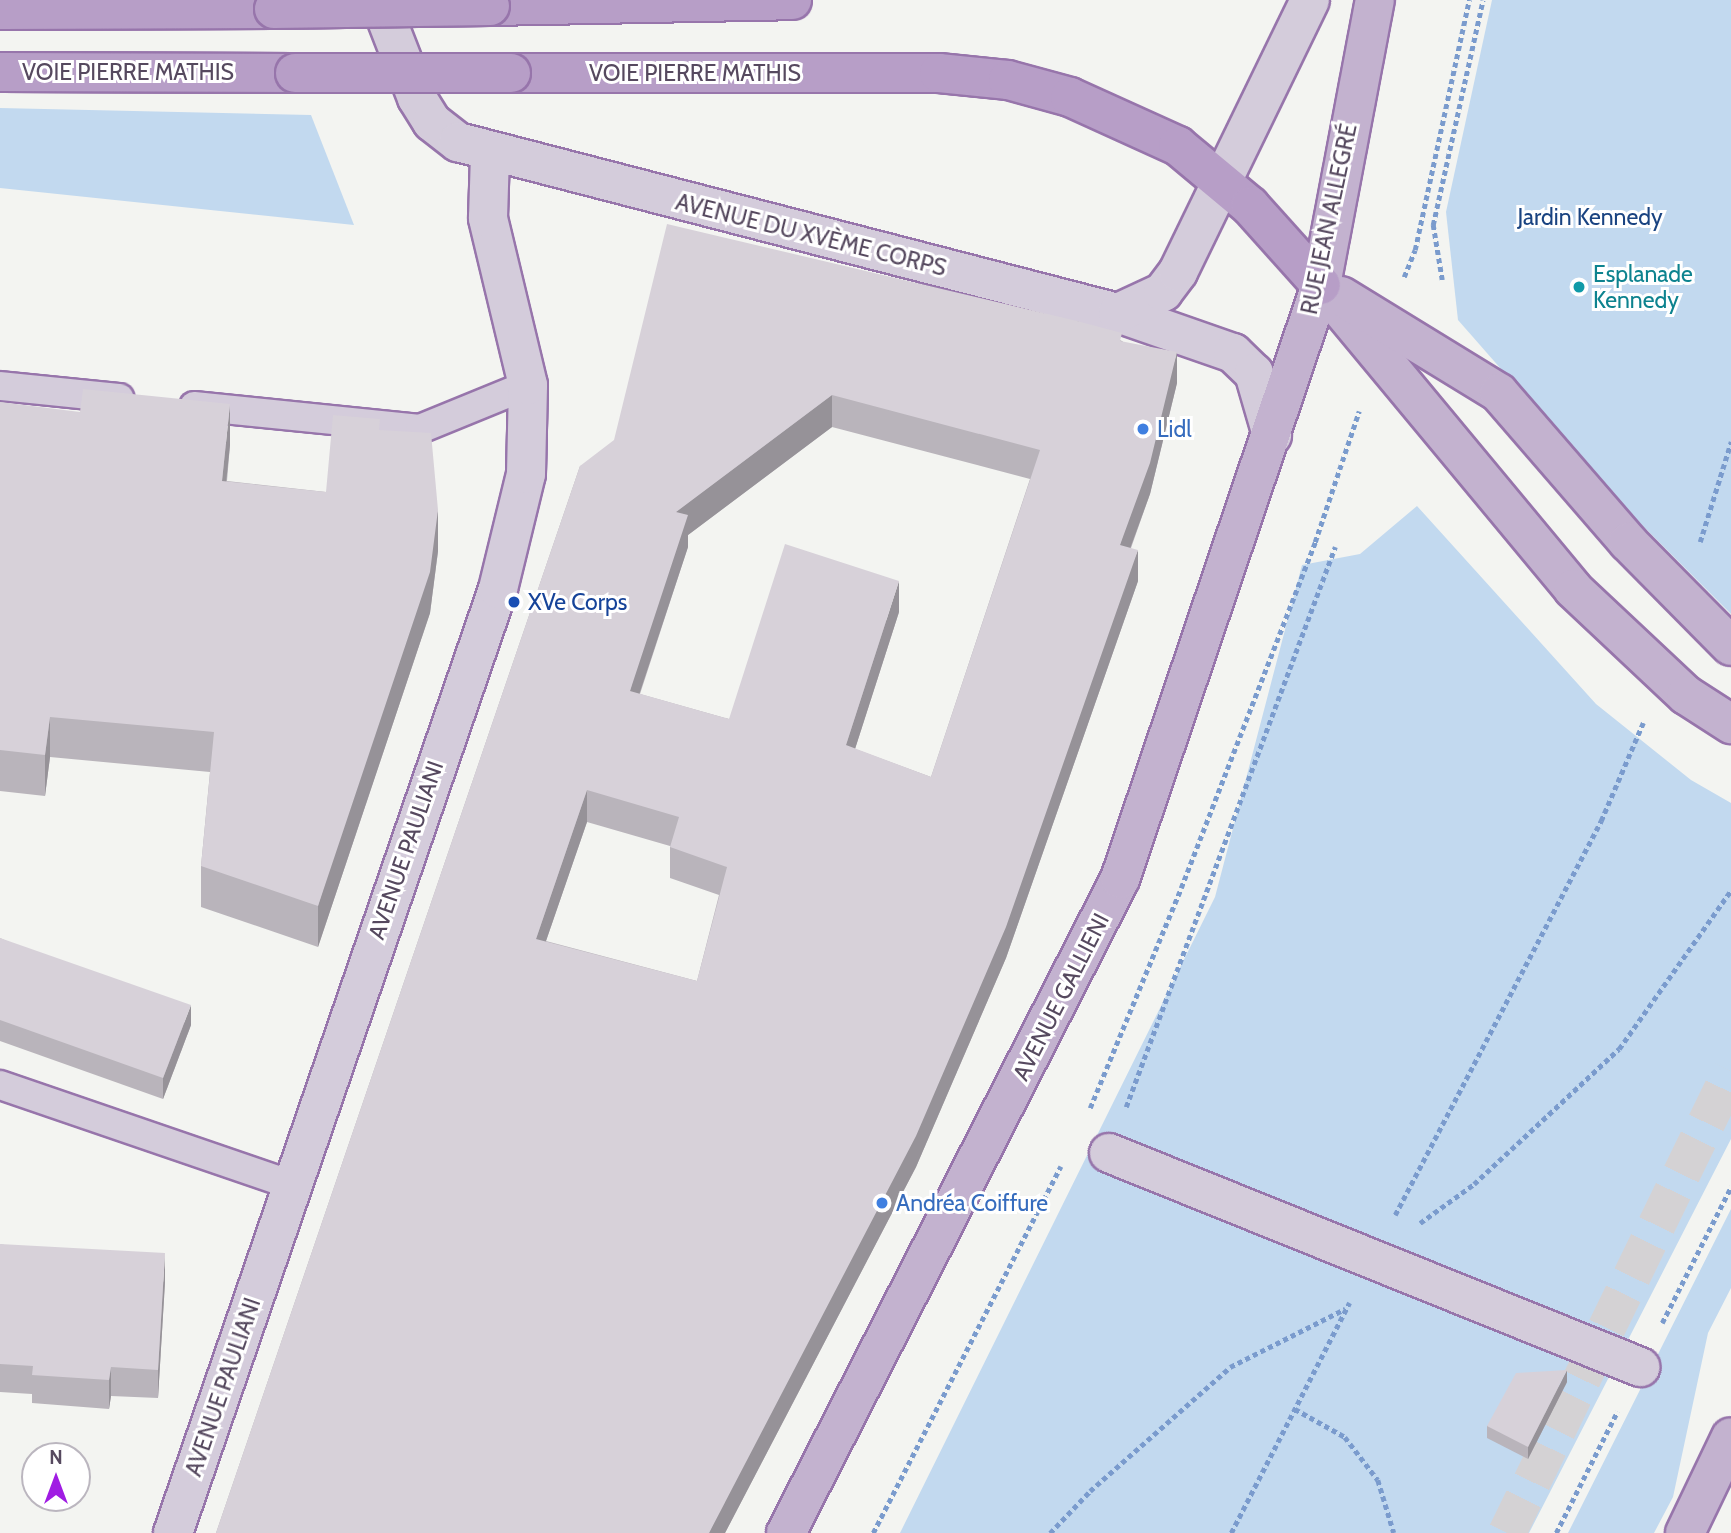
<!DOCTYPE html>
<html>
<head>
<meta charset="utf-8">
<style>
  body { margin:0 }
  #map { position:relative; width:1731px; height:1533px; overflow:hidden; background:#f3f4f1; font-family:Cabin,sans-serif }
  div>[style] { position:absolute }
  .green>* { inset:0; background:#c2d9ef }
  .primary-tunnel>* { height:38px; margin-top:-19px; transform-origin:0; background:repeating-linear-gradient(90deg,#d4d2d4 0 38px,transparent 0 57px) }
  .path>* { height:4.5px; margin-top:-2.25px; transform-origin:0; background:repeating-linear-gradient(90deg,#7a9bcd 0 5px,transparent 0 8.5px) }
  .roads { filter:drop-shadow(2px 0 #9775ab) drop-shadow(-2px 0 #9775ab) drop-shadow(0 2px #9775ab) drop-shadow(0 -2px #9775ab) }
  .service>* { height:28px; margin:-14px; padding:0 14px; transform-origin:14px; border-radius:14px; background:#d4ccdb }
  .pedestrian>* { height:38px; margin:-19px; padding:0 19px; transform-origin:19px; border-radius:19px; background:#d4ccdb }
  .minor>* { height:38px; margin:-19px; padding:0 19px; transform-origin:19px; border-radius:19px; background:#d4ccdb }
  .tertiary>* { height:38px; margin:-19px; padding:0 19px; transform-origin:19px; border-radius:19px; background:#d4ccdb }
  .primary>* { height:38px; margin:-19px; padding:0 19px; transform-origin:19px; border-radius:19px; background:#c3b2cf }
  .trunk>* { height:38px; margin:-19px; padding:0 19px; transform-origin:19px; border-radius:19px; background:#b79ec7 }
  .bridges { filter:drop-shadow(2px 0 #9775ab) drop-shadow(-2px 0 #9775ab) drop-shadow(0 2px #9775ab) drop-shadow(0 -2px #9775ab) }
  .trunk-bridge>* { height:38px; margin:-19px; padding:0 19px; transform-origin:19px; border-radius:19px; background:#b79ec7 }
  .wall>* { inset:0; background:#b9b4bb }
  .shaded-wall>* { inset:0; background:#969298 }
  .building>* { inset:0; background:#d7d1d9 }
  .dots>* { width:19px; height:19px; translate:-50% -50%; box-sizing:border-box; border:4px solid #fff; border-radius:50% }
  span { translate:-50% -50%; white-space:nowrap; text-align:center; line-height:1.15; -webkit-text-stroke:6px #fff; paint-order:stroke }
  .street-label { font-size:23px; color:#56495f }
  .park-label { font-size:23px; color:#194381 }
  .culture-label { font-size:23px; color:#0d838f }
  .left { translate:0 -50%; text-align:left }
  .shop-label { font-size:23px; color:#366cbe }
  .transit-label { font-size:23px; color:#164399 }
  .north { position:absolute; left:21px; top:1442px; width:70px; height:70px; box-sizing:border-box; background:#fff; border:2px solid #bbb6bf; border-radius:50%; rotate:0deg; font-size:19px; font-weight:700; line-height:28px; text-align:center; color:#56495f }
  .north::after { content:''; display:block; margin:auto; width:24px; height:32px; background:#a01ce3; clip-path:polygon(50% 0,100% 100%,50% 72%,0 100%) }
</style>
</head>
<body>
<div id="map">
  <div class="green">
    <i style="clip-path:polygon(1492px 0,1731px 0,1731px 614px,1607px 490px,1458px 320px,1446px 212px)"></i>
    <i style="clip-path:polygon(0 108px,311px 115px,354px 225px,0 188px)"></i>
    <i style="clip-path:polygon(1417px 506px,1596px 704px,1691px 780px,1731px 803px,1731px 1139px,1529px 1533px,900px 1533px,1215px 897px,1302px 565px,1360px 554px)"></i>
    <i style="clip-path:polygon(1731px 1209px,1731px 1288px,1708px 1333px,1673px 1497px,1654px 1533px,1568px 1533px)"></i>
  </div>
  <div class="primary-tunnel">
    <i style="left:1507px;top:1533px;width:513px;rotate:-64.08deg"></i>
  </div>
  <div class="path">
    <i style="left:1404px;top:277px;width:29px;rotate:-68deg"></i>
    <i style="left:1415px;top:250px;width:256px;rotate:-77.8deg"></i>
    <i style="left:1442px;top:280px;width:56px;rotate:-99.3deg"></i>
    <i style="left:1433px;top:225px;width:230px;rotate:-77.5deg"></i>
    <i style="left:1700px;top:542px;width:105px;rotate:-72.8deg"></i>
    <i style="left:1126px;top:1107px;width:598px;rotate:-69.53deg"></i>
    <i style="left:1090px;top:1108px;width:238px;rotate:-67.5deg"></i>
    <i style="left:1181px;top:888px;width:371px;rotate:-68.8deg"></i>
    <i style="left:1315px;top:542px;width:138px;rotate:-71.4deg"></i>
    <i style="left:1395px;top:1215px;width:445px;rotate:-62.4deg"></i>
    <i style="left:1601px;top:821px;width:107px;rotate:-66.8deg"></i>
    <i style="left:1420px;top:1223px;width:67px;rotate:-35.8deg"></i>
    <i style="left:1474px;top:1184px;width:198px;rotate:-43deg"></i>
    <i style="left:1619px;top:1049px;width:194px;rotate:-54.8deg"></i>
    <i style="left:1662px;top:1323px;width:153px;rotate:-63.1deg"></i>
    <i style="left:1295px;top:1409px;width:57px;rotate:29.2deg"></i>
    <i style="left:1345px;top:1437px;width:54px;rotate:52.5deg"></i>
    <i style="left:1378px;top:1480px;width:55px;rotate:73.2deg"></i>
    <i style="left:873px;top:1533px;width:412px;rotate:-62.9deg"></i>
    <i style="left:1050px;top:1533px;width:58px;rotate:-46.4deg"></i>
    <i style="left:1090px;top:1491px;width:187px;rotate:-41.5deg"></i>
    <i style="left:1230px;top:1367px;width:129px;rotate:-26.8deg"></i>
    <i style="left:1231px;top:1533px;width:259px;rotate:-62.8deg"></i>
    <i style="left:1556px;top:1533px;width:136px;rotate:-63.2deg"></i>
  </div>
  <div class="roads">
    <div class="service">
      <i style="left:0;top:386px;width:120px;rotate:5.8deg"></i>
      <i style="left:194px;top:406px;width:227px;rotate:5.8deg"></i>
      <i style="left:420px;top:429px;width:117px;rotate:-22.2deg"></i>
      <i style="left:0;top:1085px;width:309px;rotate:18.9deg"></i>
    </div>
    <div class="pedestrian">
      <i style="left:1109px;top:1153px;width:573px;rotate:21.95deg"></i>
    </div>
    <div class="minor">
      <i style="left:173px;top:1533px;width:998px;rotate:-71deg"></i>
      <i style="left:498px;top:589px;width:118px;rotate:-76.3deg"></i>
      <i style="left:526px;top:474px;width:89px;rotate:-88.7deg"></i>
      <i style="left:528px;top:385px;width:172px;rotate:-103.5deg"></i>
      <i style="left:488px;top:218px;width:65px;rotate:-88.2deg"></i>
    </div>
    <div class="tertiary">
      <i style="left:379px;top:0;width:105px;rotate:68.8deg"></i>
      <i style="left:417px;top:98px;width:28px;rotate:58deg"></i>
      <i style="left:432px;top:122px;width:33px;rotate:38deg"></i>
      <i style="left:458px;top:142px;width:682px;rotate:14.53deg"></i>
      <i style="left:1118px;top:313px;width:122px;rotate:19.2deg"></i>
      <i style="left:1233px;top:353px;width:29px;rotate:44deg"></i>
      <i style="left:1254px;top:373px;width:65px;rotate:73.8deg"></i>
      <i style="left:1118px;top:313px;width:50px;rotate:-25deg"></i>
      <i style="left:1163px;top:292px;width:25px;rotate:-53deg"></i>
      <i style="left:1178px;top:272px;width:302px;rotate:-64.1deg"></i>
    </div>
    <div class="primary">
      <i style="left:1321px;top:285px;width:395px;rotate:50.3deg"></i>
      <i style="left:1573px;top:589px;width:155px;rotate:43.2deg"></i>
      <i style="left:1686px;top:695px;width:54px;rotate:32.8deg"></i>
      <i style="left:1341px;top:296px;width:185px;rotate:31.5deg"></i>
      <i style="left:1499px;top:393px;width:197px;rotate:49.1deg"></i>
      <i style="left:1628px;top:542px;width:146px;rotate:45.3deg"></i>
      <i style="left:786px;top:1533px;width:734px;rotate:-62.95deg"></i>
      <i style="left:1120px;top:879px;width:627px;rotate:-71.31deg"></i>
      <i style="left:1321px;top:285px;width:290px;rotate:-79.3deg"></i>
      <i style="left:1685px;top:1533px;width:106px;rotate:-64.4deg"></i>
    </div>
    <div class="trunk">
      <i style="left:490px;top:6px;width:302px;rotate:-1.1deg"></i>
      <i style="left:0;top:10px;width:274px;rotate:-0.2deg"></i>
      <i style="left:0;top:72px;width:295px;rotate:0.2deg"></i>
      <i style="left:511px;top:73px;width:428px"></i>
      <i style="left:939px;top:73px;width:69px;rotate:5.8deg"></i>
      <i style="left:1008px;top:80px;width:64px;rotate:15.3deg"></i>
      <i style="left:1070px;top:97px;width:119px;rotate:24.4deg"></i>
      <i style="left:1178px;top:146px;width:94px;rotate:39.8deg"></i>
      <i style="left:1250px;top:206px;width:106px;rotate:48.1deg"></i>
    </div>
  </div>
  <div class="bridges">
    <div class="trunk-bridge">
      <i style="left:274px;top:9px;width:216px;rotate:-0.8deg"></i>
      <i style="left:295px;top:73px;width:216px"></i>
    </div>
  </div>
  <div class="wall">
    <i style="clip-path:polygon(evenodd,1077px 321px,1122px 341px,1177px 383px,1150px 494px,1131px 548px,1138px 581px,1006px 958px,916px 1167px,725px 1533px,216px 1533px,580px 466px,1077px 321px,832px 427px,1030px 479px,931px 777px,855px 749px,899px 612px,729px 719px,640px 694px,688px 547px,688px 535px,832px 427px,1077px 321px,587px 822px,670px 846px,670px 878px,719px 895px,697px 981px,546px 941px,587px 822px)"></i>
    <i style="clip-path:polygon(0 402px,230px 445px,227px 481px,326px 492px,380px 430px,438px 551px,430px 613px,318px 947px,201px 907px,201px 866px,210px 772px,50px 757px,45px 796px,0 791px)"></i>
    <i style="clip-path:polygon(0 938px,191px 1025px,163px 1099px,0 1041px)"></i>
    <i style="clip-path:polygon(0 1244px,165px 1282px,158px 1398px,111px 1396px,109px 1409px,32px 1403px,32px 1394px,0 1392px)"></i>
    <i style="clip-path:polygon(1567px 1382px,1528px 1459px,1487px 1438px,1487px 1426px)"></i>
  </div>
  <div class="shaded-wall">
    <i style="clip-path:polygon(1177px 352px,1177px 383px,1150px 494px,1120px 576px,1120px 545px)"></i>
    <i style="clip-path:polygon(832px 395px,832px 427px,688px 535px,688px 547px,630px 722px,630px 691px,676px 512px)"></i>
    <i style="clip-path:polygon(230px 404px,230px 445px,222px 521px,222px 481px)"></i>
    <i style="clip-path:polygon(438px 510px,438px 551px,430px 613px,318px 947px,318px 906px)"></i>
    <i style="clip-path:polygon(1138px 550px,1138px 581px,1006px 958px,916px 1167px,725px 1533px,709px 1533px)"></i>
    <i style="clip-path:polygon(899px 581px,899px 612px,846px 777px,846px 745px)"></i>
    <i style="clip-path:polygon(50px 717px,50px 757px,45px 796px,45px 755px)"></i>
    <i style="clip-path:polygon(587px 790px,587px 822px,536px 970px,536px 939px)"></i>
    <i style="clip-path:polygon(191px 1005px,191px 1025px,163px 1099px,163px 1078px)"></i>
    <i style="clip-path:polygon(165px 1253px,165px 1282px,158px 1398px,158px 1370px)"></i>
    <i style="clip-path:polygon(111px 1367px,111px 1396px,109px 1409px,109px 1380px)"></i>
    <i style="clip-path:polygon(1567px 1370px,1567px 1382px,1528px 1459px,1528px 1447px)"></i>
  </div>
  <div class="building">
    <i style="clip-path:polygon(evenodd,667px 224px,1077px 321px,1122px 333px,1120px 341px,1177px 352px,1150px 463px,1120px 545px,1138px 550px,1006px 927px,916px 1136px,709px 1533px,216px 1533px,580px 466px,614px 440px,667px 224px,832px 395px,1040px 450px,931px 777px,846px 745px,899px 581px,785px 544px,729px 719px,630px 691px,688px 515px,676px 512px,832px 395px,667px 224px,587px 790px,679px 817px,670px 847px,727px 867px,697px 981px,536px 939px,587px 790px)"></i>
    <i style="clip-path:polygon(83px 389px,230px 404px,222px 481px,326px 492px,333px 415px,380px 419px,379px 430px,431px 433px,438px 510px,430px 572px,318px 906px,201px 866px,214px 732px,50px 717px,45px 755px,0 750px,0 402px,80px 412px)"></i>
    <i style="clip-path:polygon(0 938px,191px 1005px,163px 1078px,0 1020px)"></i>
    <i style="clip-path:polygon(0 1244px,165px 1253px,158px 1370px,111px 1367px,109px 1380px,32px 1375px,33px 1366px,0 1364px)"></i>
    <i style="clip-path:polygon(1567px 1370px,1528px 1447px,1487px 1426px,1516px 1373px)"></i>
  </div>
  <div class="dots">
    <i style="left:1579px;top:287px;background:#0f9aa8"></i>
    <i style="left:1143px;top:429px;background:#3f7fe0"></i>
    <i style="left:514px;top:602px;background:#1a4fb4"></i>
    <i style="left:882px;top:1203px;background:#3f7fe0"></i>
  </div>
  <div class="street-label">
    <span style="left:128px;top:72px">VOIE PIERRE MATHIS</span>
    <span style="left:695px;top:73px">VOIE PIERRE MATHIS</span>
    <span style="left:1329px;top:219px;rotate:-78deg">RUE JEAN ALLEGRÉ</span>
    <span style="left:811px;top:235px;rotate:14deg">AVENUE DU XVÈME CORPS</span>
    <span style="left:406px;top:850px;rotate:-71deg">AVENUE PAULIANI</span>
    <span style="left:1061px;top:997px;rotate:-63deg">AVENUE GALLIENI</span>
    <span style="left:223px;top:1387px;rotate:-71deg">AVENUE PAULIANI</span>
  </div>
  <div class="park-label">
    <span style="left:1590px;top:217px">Jardin Kennedy</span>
  </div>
  <div class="culture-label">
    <span class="left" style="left:1593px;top:287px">Esplanade<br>Kennedy</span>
  </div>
  <div class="shop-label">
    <span class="left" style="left:1157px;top:429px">Lidl</span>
    <span class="left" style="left:896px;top:1203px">Andréa Coiffure</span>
  </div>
  <div class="transit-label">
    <span class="left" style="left:528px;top:602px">XVe Corps</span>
  </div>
  <div class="north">N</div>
</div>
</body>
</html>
